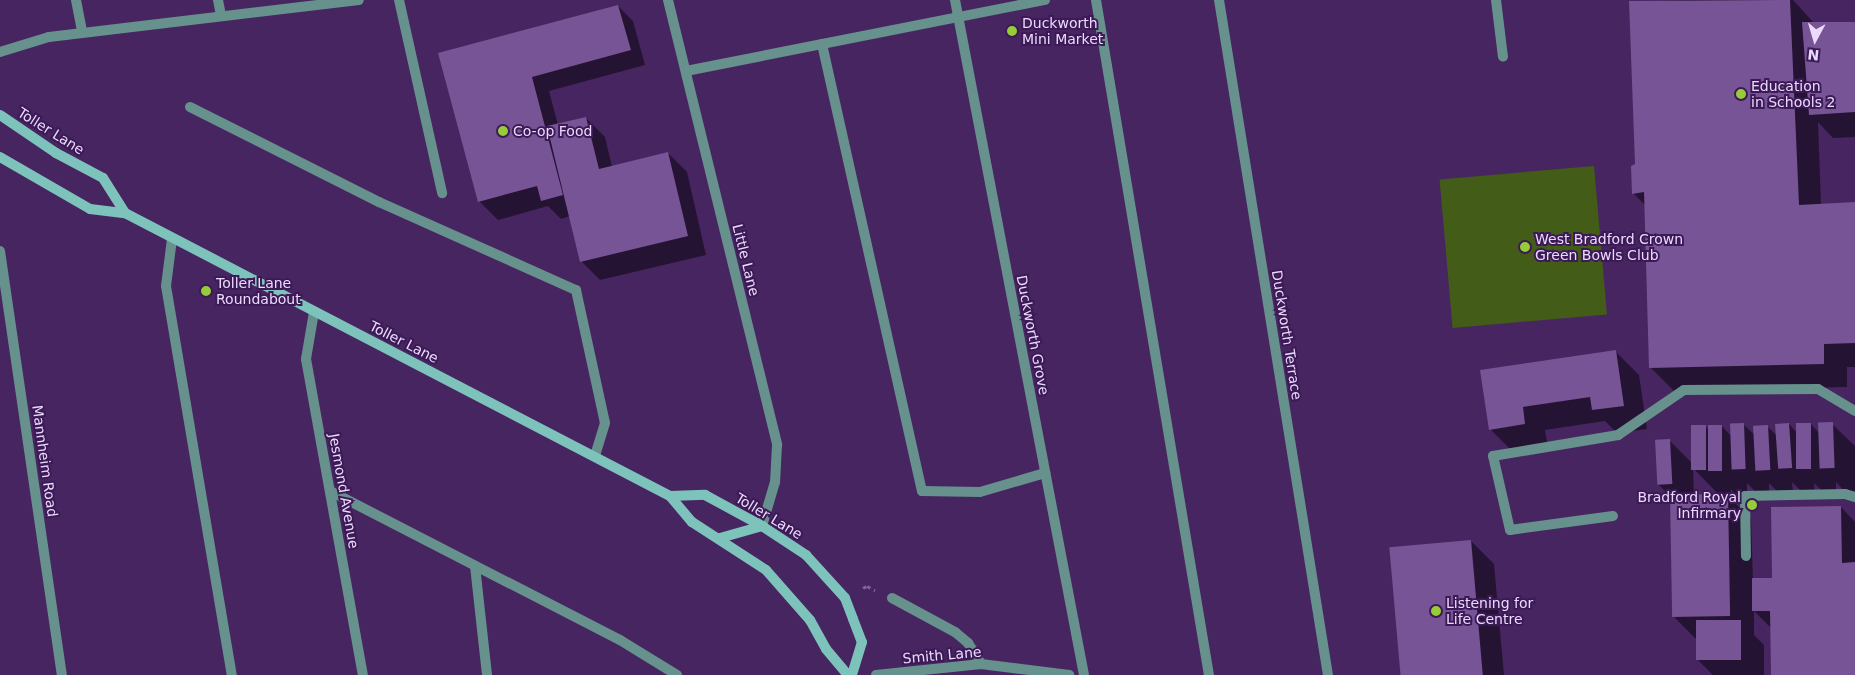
<!DOCTYPE html>
<html>
<head>
<meta charset="utf-8">
<style>
  body { margin:0 }
  #map { position:relative; width:1855px; height:675px; overflow:hidden; background:#472561; font-family:"DejaVu Sans",sans-serif }
  div>[style] { position:absolute }
  .green>* { inset:0; background:#435c17; transform-origin:0 0 }
  .shadow>* { inset:0; background:#0007 }
  .building>* { inset:0; background:#775495; transform-origin:0 0 }
  .path>* { height:3px; margin-top:-1.5px; transform-origin:0; background:repeating-linear-gradient(90deg,#816598 0 4px,transparent 0 8px) }
  .service>* { height:10px; margin:-5px; padding:0 5px; transform-origin:5px; border-radius:5px; background:#66918c }
  .minor>* { height:10px; margin:-5px; padding:0 5px; transform-origin:5px; border-radius:5px; background:#66918c }
  .tertiary>* { height:10px; margin:-5px; padding:0 5px; transform-origin:5px; border-radius:5px; background:#66918c }
  .secondary>* { height:10px; margin:-5px; padding:0 5px; transform-origin:5px; border-radius:5px; background:#7dc3bc }
  .dots>* { width:14px; height:14px; translate:-50% -50%; box-sizing:border-box; border:2px solid #3c1a56; border-radius:50% }
  span { translate:-50% -50%; white-space:nowrap; text-align:center; line-height:1.15; -webkit-text-stroke:4px #3c1a56; paint-order:stroke }
  .poi-label { font-size:14px; color:#ecdafe }
  .left { translate:0 -50%; text-align:left }
  .right { translate:-100% -50%; text-align:right }
  .street-label { font-size:14px; color:#ecdafe }
  .north { position:absolute; left:1790px; top:15px; width:50px; height:50px; -webkit-text-stroke:4px #3c1a56; paint-order:stroke; rotate:186deg; font-size:14px; font-weight:700; line-height:20px; text-align:center; color:#ecdafe }
  .north::after { content:''; display:block; margin:auto; width:18px; height:22px; background:#ecdafe; clip-path:polygon(50% 0,100% 100%,50% 72%,0 100%) }
</style>
</head>
<body>
<div id="map">
  <div class="green">
    <i style="left:1594px;top:166px;width:149px;height:155px;rotate:85deg"></i>
  </div>
  <div class="shadow">
    <i style="clip-path:polygon(1689px 0,1793px 0,1814px 23px,1855px 23px,1855px 137px,1833px 138px,1818px 122px,1821px 205px,1855px 204px,1855px 367px,1847px 367px,1847px 387px,1674px 391px,1650px 367px,1645px 205px,1633px 193px,1636px 165px,1631px 2px)"></i>
    <i style="clip-path:polygon(618px 6px,633px 21px,645px 65px,549px 91px,558px 125px,586px 118px,605px 137px,612px 167px,668px 153px,687px 172px,706px 255px,600px 280px,581px 261px,570px 216px,561px 219px,548px 206px,498px 220px,479px 201px,440px 54px)"></i>
    <i style="clip-path:polygon(1615px 351px,1639px 375px,1647px 429px,1617px 433px,1605px 421px,1545px 430px,1548px 448px,1514px 453px,1490px 429px,1481px 371px)"></i>
    <i style="clip-path:polygon(evenodd,1789px 424px,1798px 434px,1811px 424px,1820px 434px,1832px 424px,1855px 446px,1855px 491px,1845px 492px,1836px 482px,1836px 491px,1823px 492px,1814px 483px,1815px 492px,1802px 492px,1792px 482px,1793px 493px,1780px 494px,1769px 483px,1769px 492px,1757px 493px,1747px 483px,1747px 493px,1735px 494px,1731px 489px,1731px 493px,1725px 493px,1751px 519px,1753px 580px,1773px 579px,1841px 507px,1855px 522px,1855px 675px,1772px 675px,1772px 629px,1754px 611px,1754px 635px,1764px 645px,1764px 675px,1713px 675px,1698px 660px,1697px 640px,1674px 617px,1671px 497px,1658px 484px,1669px 440px,1694px 465px,1705px 426px,1709px 430px,1722px 426px,1731px 436px,1744px 425px,1755px 435px,1767px 426px,1777px 436px,1789px 424px,1693px 468px,1720px 496px,1694px 496px,1693px 468px)"></i>
    <i style="clip-path:polygon(1471px 541px,1494px 564px,1504px 675px,1401px 675px)"></i>
  </div>
  <div class="building">
    <i style="clip-path:polygon(1790px 0,1799px 205px,1855px 202px,1855px 343px,1824px 344px,1824px 364px,1649px 368px,1644px 192px,1632px 194px,1631px 166px,1635px 164px,1629px 1px)"></i>
    <i style="clip-path:polygon(618px 5px,631px 50px,532px 77px,563px 195px,541px 201px,537px 186px,478px 202px,438px 53px)"></i>
    <i style="clip-path:polygon(1802px 22px,1855px 22px,1855px 112px,1809px 115px)"></i>
    <i style="clip-path:polygon(586px 117px,599px 169px,668px 152px,688px 236px,580px 262px,547px 126px)"></i>
    <i style="clip-path:polygon(1616px 350px,1624px 406px,1592px 410px,1590px 397px,1523px 407px,1525px 424px,1489px 430px,1480px 370px)"></i>
    <i style="left:1833px;top:422px;width:46px;height:15px;rotate:88deg"></i>
    <i style="left:1744px;top:423px;width:46px;height:14px;rotate:88deg"></i>
    <i style="left:1789px;top:423px;width:45px;height:14px;rotate:86deg"></i>
    <i style="left:1796px;top:423px;width:15px;height:46px"></i>
    <i style="left:1691px;top:425px;width:15px;height:45px"></i>
    <i style="left:1708px;top:425px;width:14px;height:46px"></i>
    <i style="left:1768px;top:425px;width:45px;height:15px;rotate:87deg"></i>
    <i style="left:1670px;top:439px;width:45px;height:15px;rotate:87deg"></i>
    <i style="left:1728px;top:494px;width:122px;height:58px;rotate:89deg"></i>
    <i style="clip-path:polygon(1841px 506px,1842px 563px,1855px 562px,1855px 675px,1771px 675px,1770px 611px,1752px 611px,1752px 578px,1772px 578px,1771px 507px)"></i>
    <i style="left:1471px;top:540px;width:136px;height:82px;rotate:85deg"></i>
    <i style="left:1696px;top:620px;width:45px;height:40px"></i>
  </div>
  <div class="path">
    <i style="left:863px;top:588px;width:4px;rotate:-27deg"></i>
    <i style="left:867px;top:586px;width:9px;rotate:27deg"></i>
  </div>
  <div class="service">
    <i style="left:218px;top:0;width:15px;rotate:79deg"></i>
    <i style="left:399px;top:0;width:198px;rotate:77.4deg"></i>
    <i style="left:1096px;top:0;width:684px;rotate:80.5deg"></i>
    <i style="left:822px;top:44px;width:458px;rotate:77.4deg"></i>
    <i style="left:922px;top:491px;width:58px;rotate:1deg"></i>
    <i style="left:980px;top:492px;width:68px;rotate:-16.3deg"></i>
    <i style="left:686px;top:71px;width:366px;rotate:-11.2deg"></i>
    <i style="left:190px;top:107px;width:212px;rotate:26.7deg"></i>
    <i style="left:379px;top:202px;width:216px;rotate:24.1deg"></i>
    <i style="left:576px;top:290px;width:136px;rotate:77.7deg"></i>
    <i style="left:605px;top:423px;width:34px;rotate:107deg"></i>
    <i style="left:172px;top:239px;width:47px;rotate:97.3deg"></i>
    <i style="left:166px;top:286px;width:395px;rotate:80.4deg"></i>
    <i style="left:330px;top:491px;width:326px;rotate:27.2deg"></i>
    <i style="left:620px;top:640px;width:67px;rotate:31.6deg"></i>
    <i style="left:1613px;top:516px;width:104px;rotate:172.3deg"></i>
    <i style="left:1510px;top:530px;width:76px;rotate:-102.9deg"></i>
    <i style="left:1493px;top:456px;width:127px;rotate:-9.5deg"></i>
    <i style="left:1618px;top:435px;width:80px;rotate:-34.3deg"></i>
    <i style="left:1684px;top:390px;width:134px;rotate:-0.4deg"></i>
    <i style="left:1818px;top:389px;width:43px;rotate:30.7deg"></i>
    <i style="left:1746px;top:556px;width:60px;rotate:-91deg"></i>
    <i style="left:1745px;top:496px;width:100px;rotate:-1.1deg"></i>
    <i style="left:1845px;top:494px;width:10px;rotate:17deg"></i>
    <i style="left:475px;top:566px;width:110px;rotate:83.7deg"></i>
    <i style="left:892px;top:598px;width:72px;rotate:28.4deg"></i>
    <i style="left:955px;top:632px;width:17px;rotate:40deg"></i>
    <i style="left:968px;top:643px;width:25px;rotate:58deg"></i>
  </div>
  <div class="minor">
    <i style="left:76px;top:0;width:33px;rotate:79deg"></i>
    <i style="left:668px;top:0;width:458px;rotate:76.2deg"></i>
    <i style="left:777px;top:445px;width:37px;rotate:93deg"></i>
    <i style="left:775px;top:482px;width:46px;rotate:106.5deg"></i>
    <i style="left:955px;top:0;width:687px;rotate:79.18deg"></i>
    <i style="left:1219px;top:0;width:684px;rotate:80.83deg"></i>
    <i style="left:1496px;top:0;width:57px;rotate:83deg"></i>
    <i style="left:0;top:251px;width:429px;rotate:81.7deg"></i>
    <i style="left:314px;top:312px;width:48px;rotate:99.7deg"></i>
    <i style="left:306px;top:359px;width:321px;rotate:79.8deg"></i>
    <i style="left:876px;top:675px;width:106px;rotate:-6deg"></i>
    <i style="left:981px;top:664px;width:89px;rotate:7.1deg"></i>
  </div>
  <div class="tertiary">
    <i style="left:0;top:52px;width:51px;rotate:-17deg"></i>
    <i style="left:49px;top:37px;width:312px;rotate:-6.8deg"></i>
  </div>
  <div class="secondary">
    <i style="left:0;top:115px;width:68px;rotate:34.2deg"></i>
    <i style="left:56px;top:153px;width:53px;rotate:28deg"></i>
    <i style="left:103px;top:178px;width:41px;rotate:57.8deg"></i>
    <i style="left:0;top:157px;width:104px;rotate:30deg"></i>
    <i style="left:90px;top:209px;width:35px;rotate:7deg"></i>
    <i style="left:125px;top:213px;width:614px;rotate:27.44deg"></i>
    <i style="left:670px;top:496px;width:34px;rotate:50deg"></i>
    <i style="left:692px;top:522px;width:88px;rotate:33deg"></i>
    <i style="left:766px;top:570px;width:67px;rotate:48.7deg"></i>
    <i style="left:810px;top:620px;width:33px;rotate:61deg"></i>
    <i style="left:826px;top:649px;width:34px;rotate:50deg"></i>
    <i style="left:670px;top:496px;width:35px;rotate:-2deg"></i>
    <i style="left:705px;top:495px;width:65px;rotate:28.5deg"></i>
    <i style="left:762px;top:526px;width:53px;rotate:33.4deg"></i>
    <i style="left:806px;top:555px;width:58px;rotate:47.8deg"></i>
    <i style="left:845px;top:598px;width:22px;rotate:69deg"></i>
    <i style="left:853px;top:619px;width:25px;rotate:69deg"></i>
    <i style="left:862px;top:642px;width:34px;rotate:107deg"></i>
    <i style="left:720px;top:538px;width:44px;rotate:-15.9deg"></i>
  </div>
  <div class="dots">
    <i style="left:1012px;top:31px;background:#97cc39"></i>
    <i style="left:1741px;top:94px;background:#97cc39"></i>
    <i style="left:503px;top:131px;background:#97cc39"></i>
    <i style="left:1525px;top:247px;background:#97cc39"></i>
    <i style="left:206px;top:291px;background:#97cc39"></i>
    <i style="left:1752px;top:505px;background:#97cc39"></i>
    <i style="left:1436px;top:611px;background:#97cc39"></i>
  </div>
  <div class="poi-label">
    <span class="left" style="left:1022px;top:31px">Duckworth<br>Mini Market</span>
    <span class="left" style="left:1751px;top:94px">Education<br>in Schools 2</span>
    <span class="left" style="left:513px;top:131px">Co-op Food</span>
    <span class="left" style="left:1535px;top:247px">West Bradford Crown<br>Green Bowls Club</span>
    <span class="left" style="left:216px;top:291px">Toller Lane<br>Roundabout</span>
    <span class="right" style="left:1741px;top:505px">Bradford Royal<br>Infirmary</span>
    <span class="left" style="left:1446px;top:611px">Listening for<br>Life Centre</span>
  </div>
  <div class="street-label">
    <span style="left:51px;top:131px;rotate:32deg">Toller Lane</span>
    <span style="left:746px;top:260px;rotate:76deg">Little Lane</span>
    <span style="left:1033px;top:335px;rotate:79deg">Duckworth Grove</span>
    <span style="left:1287px;top:335px;rotate:81deg">Duckworth Terrace</span>
    <span style="left:404px;top:342px;rotate:27deg">Toller Lane</span>
    <span style="left:45px;top:461px;rotate:82deg">Mannheim Road</span>
    <span style="left:344px;top:491px;rotate:80deg">Jesmond Avenue</span>
    <span style="left:769px;top:516px;rotate:31deg">Toller Lane</span>
    <span style="left:942px;top:655px;rotate:-5deg">Smith Lane</span>
  </div>
  <div class="north">N</div>
</div>
</body>
</html>
